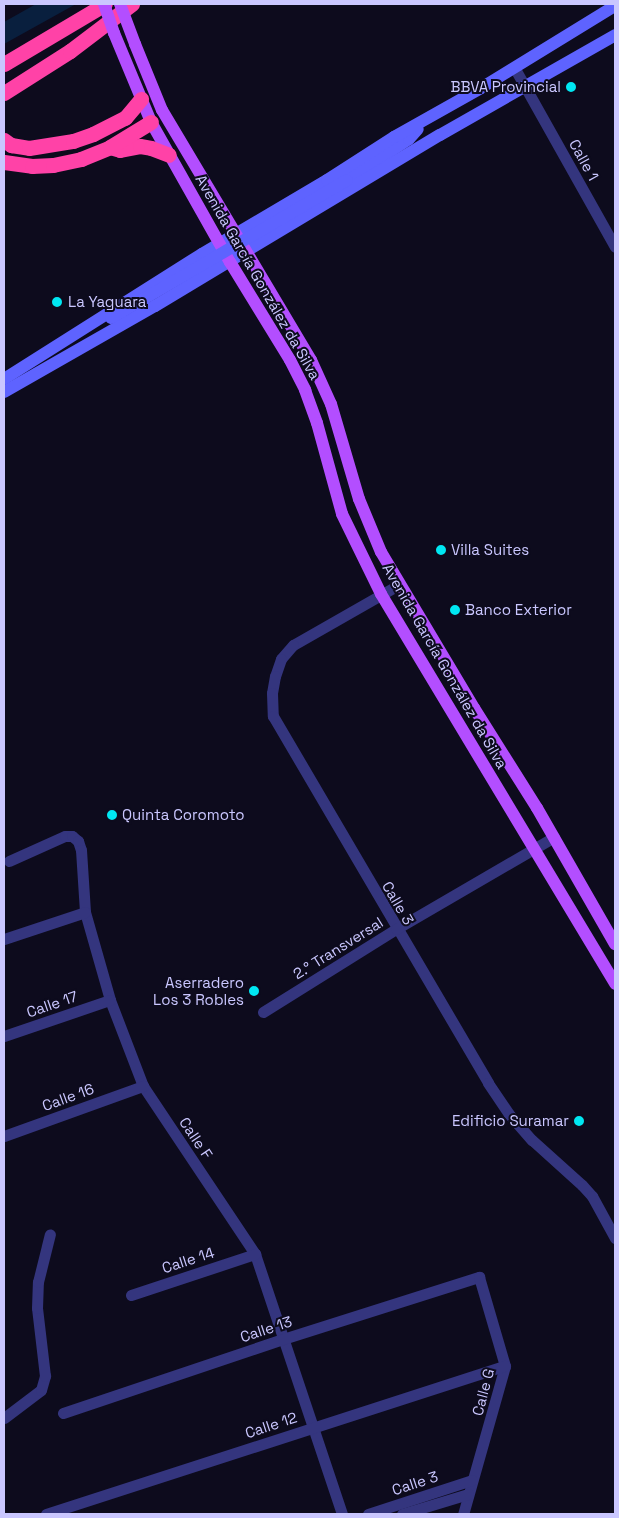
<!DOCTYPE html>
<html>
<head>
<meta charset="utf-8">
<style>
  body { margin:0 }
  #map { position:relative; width:619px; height:1518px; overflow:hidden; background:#0d0b1d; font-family:"Space Grotesk",sans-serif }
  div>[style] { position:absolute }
  .water>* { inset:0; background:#091f3e }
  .street>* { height:11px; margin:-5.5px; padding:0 5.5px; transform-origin:5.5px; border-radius:5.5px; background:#34357e }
  .secondary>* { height:12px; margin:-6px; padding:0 6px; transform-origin:6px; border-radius:6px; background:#5e63ff }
  .primary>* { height:12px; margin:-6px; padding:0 6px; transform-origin:6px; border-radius:6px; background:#b34eff }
  .highway>* { height:15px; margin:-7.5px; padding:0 7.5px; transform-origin:7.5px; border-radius:7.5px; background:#ff42a7 }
  .secondary-bridge>* { height:12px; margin:-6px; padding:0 6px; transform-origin:6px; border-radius:6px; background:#5e63ff }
  .primary-bridge>* { height:12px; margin:-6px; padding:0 6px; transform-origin:6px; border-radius:6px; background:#b34eff }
  .dots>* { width:14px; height:14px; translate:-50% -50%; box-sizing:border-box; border:2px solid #0d0b1d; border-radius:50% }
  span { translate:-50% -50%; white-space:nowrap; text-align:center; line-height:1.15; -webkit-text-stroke:4px #0d0b1d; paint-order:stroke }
  .poi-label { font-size:15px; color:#cac7ff }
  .right { translate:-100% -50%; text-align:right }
  .left { translate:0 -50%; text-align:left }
  .street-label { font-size:15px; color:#cac7ff }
  .frame { position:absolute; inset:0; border:5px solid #cac7ff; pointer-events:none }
</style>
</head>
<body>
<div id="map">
  <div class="water">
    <i style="clip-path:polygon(36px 4px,76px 4px,4px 44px,4px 22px)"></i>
  </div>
  <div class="street">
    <i style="left:514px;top:67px;width:206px;rotate:60.7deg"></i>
    <i style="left:400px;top:584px;width:123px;rotate:150.3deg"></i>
    <i style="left:293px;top:645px;width:18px;rotate:131deg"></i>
    <i style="left:281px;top:659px;width:18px;rotate:109deg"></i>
    <i style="left:275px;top:676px;width:17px;rotate:100deg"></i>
    <i style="left:272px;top:693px;width:23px;rotate:88deg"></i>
    <i style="left:273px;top:716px;width:425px;rotate:59.6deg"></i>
    <i style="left:488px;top:1083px;width:37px;rotate:56deg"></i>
    <i style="left:509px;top:1114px;width:35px;rotate:49deg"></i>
    <i style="left:532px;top:1140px;width:67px;rotate:42deg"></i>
    <i style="left:582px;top:1185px;width:15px;rotate:48deg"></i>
    <i style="left:592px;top:1196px;width:48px;rotate:61.3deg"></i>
    <i style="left:9px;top:861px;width:61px;rotate:-24.1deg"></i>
    <i style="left:65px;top:836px;width:7px"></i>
    <i style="left:72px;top:836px;width:8px;rotate:40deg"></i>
    <i style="left:78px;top:841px;width:9px;rotate:72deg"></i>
    <i style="left:81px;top:850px;width:62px;rotate:86.3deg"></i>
    <i style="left:85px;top:912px;width:91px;rotate:74.1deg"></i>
    <i style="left:110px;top:1000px;width:92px;rotate:69deg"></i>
    <i style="left:143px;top:1086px;width:202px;rotate:56.3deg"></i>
    <i style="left:255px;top:1254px;width:274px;rotate:71.5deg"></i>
    <i style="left:4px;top:939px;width:85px;rotate:-18.4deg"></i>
    <i style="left:263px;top:1012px;width:157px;rotate:-32deg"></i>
    <i style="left:396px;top:929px;width:183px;rotate:-30.2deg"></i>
    <i style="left:4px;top:1036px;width:112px;rotate:-18.8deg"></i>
    <i style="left:4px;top:1136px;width:148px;rotate:-19.8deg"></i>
    <i style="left:131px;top:1295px;width:131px;rotate:-18.3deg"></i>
    <i style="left:63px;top:1413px;width:232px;rotate:-18.6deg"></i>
    <i style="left:283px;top:1339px;width:206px;rotate:-17.6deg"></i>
    <i style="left:479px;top:1277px;width:93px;rotate:73.7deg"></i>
    <i style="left:505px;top:1366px;width:154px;rotate:105.8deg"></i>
    <i style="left:4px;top:1418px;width:46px;rotate:-37.1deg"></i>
    <i style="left:41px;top:1390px;width:15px;rotate:-74deg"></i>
    <i style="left:45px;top:1376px;width:68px;rotate:-96.7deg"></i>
    <i style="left:37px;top:1308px;width:26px;rotate:-88deg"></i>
    <i style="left:38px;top:1282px;width:49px;rotate:-76deg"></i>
    <i style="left:46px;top:1514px;width:482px;rotate:-17.9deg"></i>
    <i style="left:368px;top:1514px;width:109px;rotate:-18.1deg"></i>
    <i style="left:402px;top:1514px;width:69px;rotate:-16.9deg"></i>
  </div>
  <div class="secondary">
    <i style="left:347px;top:180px;width:74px;rotate:-33.5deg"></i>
    <i style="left:409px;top:139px;width:13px;rotate:-48deg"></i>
    <i style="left:4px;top:379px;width:234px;rotate:-32.3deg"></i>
    <i style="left:202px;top:254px;width:145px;rotate:-30.6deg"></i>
    <i style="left:327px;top:180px;width:80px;rotate:-32.7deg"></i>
    <i style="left:394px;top:137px;width:100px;rotate:-29.4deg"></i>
    <i style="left:481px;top:88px;width:157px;rotate:-31.5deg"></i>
    <i style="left:4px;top:392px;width:174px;rotate:-29.7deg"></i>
    <i style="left:155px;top:306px;width:332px;rotate:-31deg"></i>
    <i style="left:440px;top:135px;width:202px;rotate:-29.7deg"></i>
  </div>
  <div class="primary">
    <i style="left:114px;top:33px;width:96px;rotate:67.4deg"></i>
    <i style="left:151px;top:122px;width:161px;rotate:60.6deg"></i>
    <i style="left:230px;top:262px;width:115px;rotate:58.5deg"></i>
    <i style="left:290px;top:360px;width:34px;rotate:63deg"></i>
    <i style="left:305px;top:390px;width:35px;rotate:70deg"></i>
    <i style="left:317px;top:423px;width:94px;rotate:74.6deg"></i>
    <i style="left:342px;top:514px;width:89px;rotate:64deg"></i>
    <i style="left:381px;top:594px;width:455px;rotate:59deg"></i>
    <i style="left:135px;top:44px;width:71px;rotate:67.8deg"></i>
    <i style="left:162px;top:110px;width:291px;rotate:59.2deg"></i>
    <i style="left:311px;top:360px;width:48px;rotate:65.6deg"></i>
    <i style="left:331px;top:404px;width:99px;rotate:73.6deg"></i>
    <i style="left:359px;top:499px;width:57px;rotate:67.5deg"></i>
    <i style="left:381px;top:552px;width:182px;rotate:59.2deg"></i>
    <i style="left:474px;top:708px;width:118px;rotate:57.8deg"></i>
    <i style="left:537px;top:808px;width:157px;rotate:60.2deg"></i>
  </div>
  <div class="highway">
    <i style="left:4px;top:64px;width:117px;rotate:-30.7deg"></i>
    <i style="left:4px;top:93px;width:78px;rotate:-32.5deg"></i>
    <i style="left:70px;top:51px;width:78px;rotate:-37.2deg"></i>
    <i style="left:4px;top:140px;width:9px;rotate:36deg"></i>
    <i style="left:11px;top:145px;width:18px;rotate:9deg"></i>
    <i style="left:29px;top:148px;width:45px;rotate:-9deg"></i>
    <i style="left:73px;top:141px;width:21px;rotate:-19deg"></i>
    <i style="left:93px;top:134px;width:36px;rotate:-27deg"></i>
    <i style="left:125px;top:118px;width:25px;rotate:-50deg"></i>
    <i style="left:110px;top:147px;width:10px;rotate:17deg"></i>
    <i style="left:120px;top:150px;width:20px;rotate:-11deg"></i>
    <i style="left:140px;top:146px;width:11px;rotate:10deg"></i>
    <i style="left:151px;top:148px;width:19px;rotate:21deg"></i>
    <i style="left:4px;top:162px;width:28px;rotate:8deg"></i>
    <i style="left:32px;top:166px;width:21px;rotate:-3deg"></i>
    <i style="left:53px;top:165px;width:29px;rotate:-12deg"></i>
    <i style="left:81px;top:159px;width:31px;rotate:-22deg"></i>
    <i style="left:110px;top:147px;width:48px;rotate:-31.4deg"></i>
  </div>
  <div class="secondary-bridge">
    <i style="left:111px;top:318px;width:273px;rotate:-30.3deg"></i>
  </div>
  <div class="primary-bridge">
    <i style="left:104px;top:4px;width:31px;rotate:71deg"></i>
    <i style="left:120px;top:4px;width:43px;rotate:69.4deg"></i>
  </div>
  <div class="dots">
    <i style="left:571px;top:87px;background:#00e7f2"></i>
    <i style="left:57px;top:302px;background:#00e7f2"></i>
    <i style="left:441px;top:550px;background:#00e7f2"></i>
    <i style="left:455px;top:610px;background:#00e7f2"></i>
    <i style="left:112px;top:815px;background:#00e7f2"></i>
    <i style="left:254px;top:991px;background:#00e7f2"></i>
    <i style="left:579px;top:1121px;background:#00e7f2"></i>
  </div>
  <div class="poi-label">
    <span class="right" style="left:561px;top:87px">BBVA Provincial</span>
    <span class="left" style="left:68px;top:302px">La Yaguara</span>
    <span class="left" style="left:451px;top:550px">Villa Suites</span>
    <span class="left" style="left:465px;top:610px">Banco Exterior</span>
    <span class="left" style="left:122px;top:815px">Quinta Coromoto</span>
    <span class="right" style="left:244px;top:991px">Aserradero<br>Los 3 Robles</span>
    <span class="right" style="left:569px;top:1121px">Edificio Suramar</span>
  </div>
  <div class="street-label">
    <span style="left:584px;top:160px;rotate:61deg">Calle 1</span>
    <span style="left:258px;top:277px;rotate:60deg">Avenida García González da Silva</span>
    <span style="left:445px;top:666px;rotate:60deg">Avenida García González da Silva</span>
    <span style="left:398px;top:903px;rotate:60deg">Calle 3</span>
    <span style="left:338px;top:948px;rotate:-32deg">2.° Transversal</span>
    <span style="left:52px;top:1004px;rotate:-19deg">Calle 17</span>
    <span style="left:68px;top:1097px;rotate:-20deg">Calle 16</span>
    <span style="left:196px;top:1138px;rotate:56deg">Calle F</span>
    <span style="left:188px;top:1260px;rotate:-18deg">Calle 14</span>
    <span style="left:266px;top:1329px;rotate:-18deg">Calle 13</span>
    <span style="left:483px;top:1392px;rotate:-75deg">Calle G</span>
    <span style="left:271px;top:1425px;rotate:-18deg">Calle 12</span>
    <span style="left:415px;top:1483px;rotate:-18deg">Calle 3</span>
  </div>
  <div class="frame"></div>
</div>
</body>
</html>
